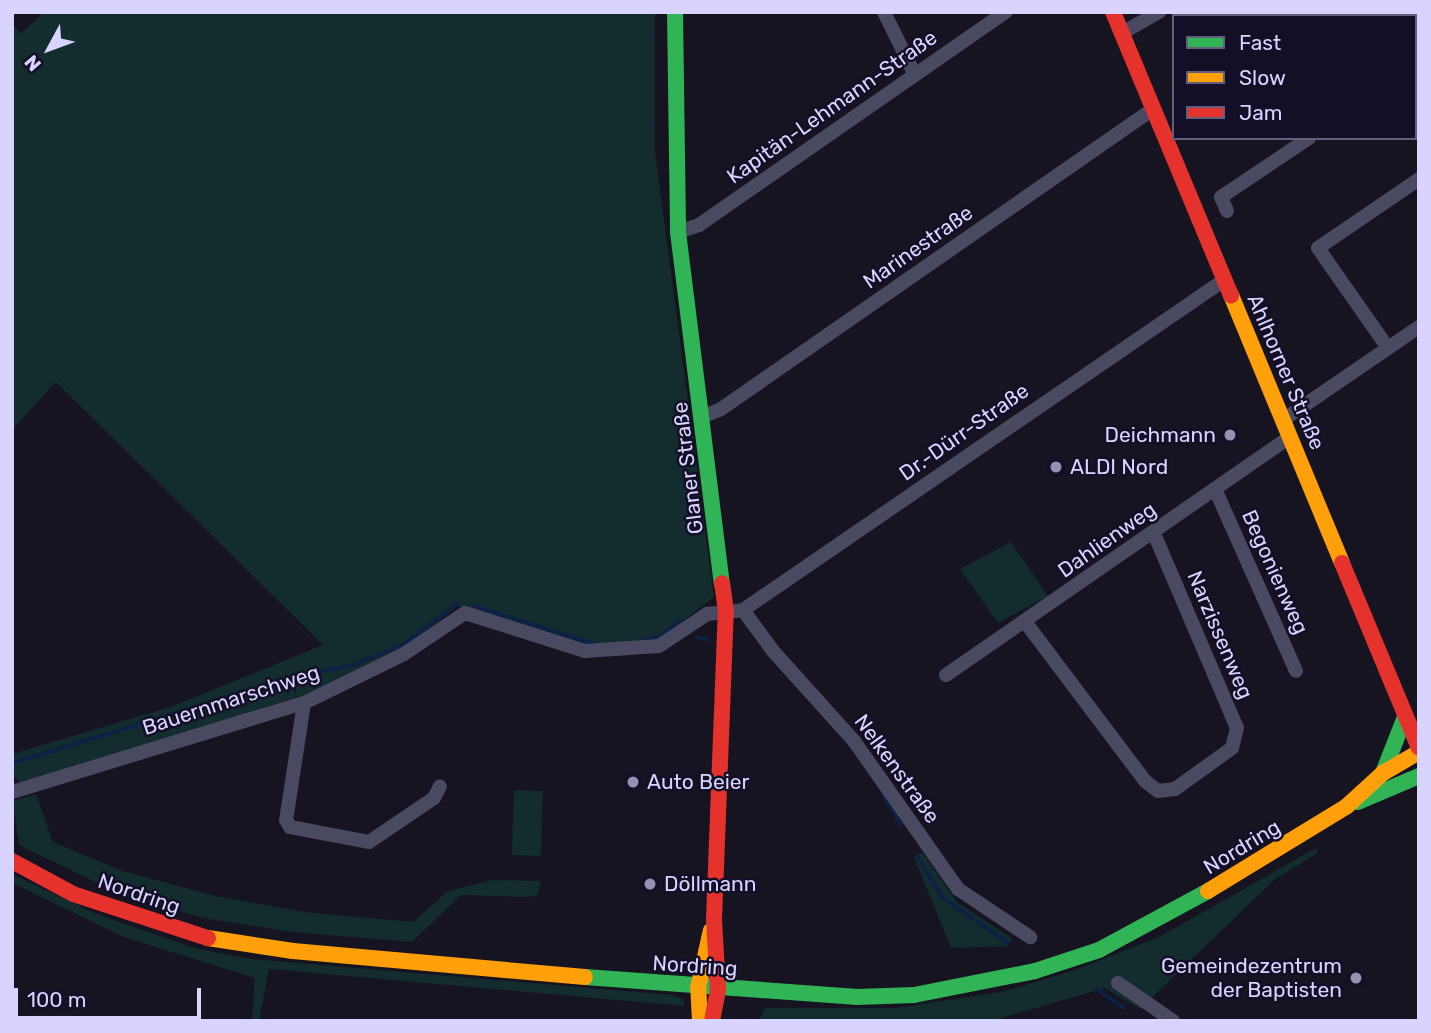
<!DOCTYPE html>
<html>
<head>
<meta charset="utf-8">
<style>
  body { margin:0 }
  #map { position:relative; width:1431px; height:1033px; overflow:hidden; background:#161421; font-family:Rubik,sans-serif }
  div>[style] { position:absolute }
  .green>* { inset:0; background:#132c2d; transform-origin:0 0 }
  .stream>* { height:3.5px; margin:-1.75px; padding:0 1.75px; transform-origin:1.75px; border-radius:1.75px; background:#0d2144 }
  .street>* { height:14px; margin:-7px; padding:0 7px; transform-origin:7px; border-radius:7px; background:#4a4962 }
  .fast>* { height:16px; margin:-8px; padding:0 8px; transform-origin:8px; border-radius:8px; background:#30b455 }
  .slow>* { height:16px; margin:-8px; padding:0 8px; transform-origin:8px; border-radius:8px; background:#ff9f0a }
  .jam>* { height:16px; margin:-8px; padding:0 8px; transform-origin:8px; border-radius:8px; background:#e5322d }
  .dots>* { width:19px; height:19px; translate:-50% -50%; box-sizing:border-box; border:4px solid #130f26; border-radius:50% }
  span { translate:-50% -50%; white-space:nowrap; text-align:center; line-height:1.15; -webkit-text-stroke:5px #130f26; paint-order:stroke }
  .street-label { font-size:21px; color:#d9d4ff }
  .poi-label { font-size:21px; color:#d9d4ff }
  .right { translate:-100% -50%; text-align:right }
  .left { translate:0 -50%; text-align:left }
  .frame { position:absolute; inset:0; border:14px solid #d9d4ff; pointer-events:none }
  .legend { position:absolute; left:1172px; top:14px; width:245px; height:126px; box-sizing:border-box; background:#130f26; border:2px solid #625e7d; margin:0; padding:9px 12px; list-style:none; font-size:21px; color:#d9d4ff }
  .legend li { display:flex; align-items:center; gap:14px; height:35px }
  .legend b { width:35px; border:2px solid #625e7d }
  .north { position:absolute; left:14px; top:14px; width:70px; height:70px; -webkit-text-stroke:5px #130f26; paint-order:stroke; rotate:229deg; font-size:19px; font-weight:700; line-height:28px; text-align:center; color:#d9d4ff }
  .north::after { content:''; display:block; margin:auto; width:24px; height:32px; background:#d9d4ff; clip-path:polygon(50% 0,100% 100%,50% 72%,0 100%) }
  .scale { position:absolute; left:14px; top:988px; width:187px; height:32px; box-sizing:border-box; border:4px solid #d9d4ff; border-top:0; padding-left:9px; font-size:21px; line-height:24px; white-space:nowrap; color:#d9d4ff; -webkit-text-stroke:5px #130f26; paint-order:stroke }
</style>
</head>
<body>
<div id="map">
  <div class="green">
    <i style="clip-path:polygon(44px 12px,655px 12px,655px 152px,714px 597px,657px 640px,589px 646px,458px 606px,400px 651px,306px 694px,23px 785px,13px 776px,12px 754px,170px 707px,323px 645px,56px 382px,12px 430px,12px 24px,21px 33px)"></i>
    <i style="clip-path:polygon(1011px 542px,1048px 596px,998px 623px,960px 569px)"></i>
    <i style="left:514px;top:790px;width:29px;height:65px;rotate:2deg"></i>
    <i style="clip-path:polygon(36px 794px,53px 842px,122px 871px,216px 896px,304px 912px,413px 922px,448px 891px,493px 880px,541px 881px,537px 895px,529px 897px,461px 895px,412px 942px,291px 932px,203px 918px,118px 893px,19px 845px,13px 801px)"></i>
    <i style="clip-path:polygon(1316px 848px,1318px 853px,1275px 879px,1140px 1009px,1105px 988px,991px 1021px,759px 1021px,765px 1008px,897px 1008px,1006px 991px,1078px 969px,1161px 936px)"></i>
    <i style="clip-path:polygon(922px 852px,957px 902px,1013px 939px,1008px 946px,951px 948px,914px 857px)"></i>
    <i style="clip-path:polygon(12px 874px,94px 913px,194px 948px,251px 959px,672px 995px,684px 1000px,684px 1006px,269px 969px,259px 1021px,252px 1021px,255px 978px,124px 937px,12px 883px)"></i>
  </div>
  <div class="stream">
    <i style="left:474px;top:606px;width:126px;rotate:17.6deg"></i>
    <i style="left:698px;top:637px;width:10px;rotate:17deg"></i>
    <i style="left:637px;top:641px;width:20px;rotate:-9deg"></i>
    <i style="left:657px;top:638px;width:30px;rotate:-37deg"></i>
    <i style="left:307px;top:674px;width:48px;rotate:-10.8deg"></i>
    <i style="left:354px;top:665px;width:54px;rotate:-22.8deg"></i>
    <i style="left:404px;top:644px;width:66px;rotate:-37deg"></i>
    <i style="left:13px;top:763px;width:295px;rotate:-17deg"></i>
    <i style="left:884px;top:796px;width:33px;rotate:59deg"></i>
    <i style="left:918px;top:858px;width:47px;rotate:58deg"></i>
    <i style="left:943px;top:898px;width:79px;rotate:34.7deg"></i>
    <i style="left:1097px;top:989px;width:32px;rotate:35deg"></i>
  </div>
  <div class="street">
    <i style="left:884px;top:12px;width:70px;rotate:63.8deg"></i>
    <i style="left:1122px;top:33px;width:43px;rotate:-29.6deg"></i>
    <i style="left:1415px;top:68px;width:5px;rotate:-37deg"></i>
    <i style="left:1227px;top:211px;width:15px;rotate:-113deg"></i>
    <i style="left:1221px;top:197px;width:106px;rotate:-33.8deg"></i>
    <i style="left:678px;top:232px;width:22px;rotate:-18deg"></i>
    <i style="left:699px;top:225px;width:374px;rotate:-34.8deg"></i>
    <i style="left:1388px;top:348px;width:122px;rotate:-125deg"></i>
    <i style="left:1318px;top:248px;width:122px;rotate:-34.3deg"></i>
    <i style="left:704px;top:416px;width:18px;rotate:-22deg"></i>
    <i style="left:721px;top:409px;width:526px;rotate:-34.78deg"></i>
    <i style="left:1283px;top:420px;width:165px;rotate:-34.4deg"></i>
    <i style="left:1215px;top:489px;width:199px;rotate:66deg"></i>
    <i style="left:743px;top:610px;width:51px;rotate:53.8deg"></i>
    <i style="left:773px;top:651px;width:121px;rotate:48deg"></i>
    <i style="left:854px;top:741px;width:181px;rotate:54.9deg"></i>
    <i style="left:958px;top:889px;width:87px;rotate:33.7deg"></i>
    <i style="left:1026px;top:623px;width:198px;rotate:53deg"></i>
    <i style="left:1145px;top:781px;width:16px;rotate:38deg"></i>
    <i style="left:1158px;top:791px;width:17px;rotate:-7deg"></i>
    <i style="left:1175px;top:789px;width:70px;rotate:-35.7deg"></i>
    <i style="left:1232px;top:748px;width:21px;rotate:-76deg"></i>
    <i style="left:1237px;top:728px;width:212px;rotate:-113.1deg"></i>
    <i style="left:946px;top:675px;width:418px;rotate:-34.7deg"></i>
    <i style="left:304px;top:703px;width:118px;rotate:98.7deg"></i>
    <i style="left:286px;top:820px;width:8px;rotate:60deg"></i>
    <i style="left:290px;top:827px;width:80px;rotate:10.8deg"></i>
    <i style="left:369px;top:842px;width:78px;rotate:-34.1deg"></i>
    <i style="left:434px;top:798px;width:13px;rotate:-63deg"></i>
    <i style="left:12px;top:792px;width:305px;rotate:-17deg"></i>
    <i style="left:304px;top:703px;width:111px;rotate:-26.1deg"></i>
    <i style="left:404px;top:654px;width:73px;rotate:-33.9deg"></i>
    <i style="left:465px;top:613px;width:126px;rotate:17.6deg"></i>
    <i style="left:585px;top:651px;width:74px;rotate:-3.9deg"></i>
    <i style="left:659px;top:646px;width:58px;rotate:-33.7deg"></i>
    <i style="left:707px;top:614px;width:36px;rotate:-6deg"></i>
    <i style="left:743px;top:610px;width:583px;rotate:-34.45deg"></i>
    <i style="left:1118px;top:983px;width:67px;rotate:34.6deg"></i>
  </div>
  <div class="fast">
    <i style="left:675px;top:12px;width:220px;rotate:89.2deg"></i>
    <i style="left:678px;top:232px;width:354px;rotate:82.9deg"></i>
    <i style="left:1383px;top:773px;width:60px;rotate:-68.6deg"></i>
    <i style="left:1358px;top:802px;width:66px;rotate:-23.1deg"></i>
    <i style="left:585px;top:977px;width:273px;rotate:4.2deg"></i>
    <i style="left:857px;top:997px;width:57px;rotate:-2deg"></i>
    <i style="left:914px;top:995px;width:123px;rotate:-11.2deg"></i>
    <i style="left:1035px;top:971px;width:67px;rotate:-18.2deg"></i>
    <i style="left:1099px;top:950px;width:124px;rotate:-28.4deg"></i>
  </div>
  <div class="slow">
    <i style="left:1231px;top:295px;width:290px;rotate:67.5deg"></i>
    <i style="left:1208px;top:891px;width:163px;rotate:-31.4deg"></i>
    <i style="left:1347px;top:806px;width:49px;rotate:-42.5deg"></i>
    <i style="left:1383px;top:773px;width:42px;rotate:-30.3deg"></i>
    <i style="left:208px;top:938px;width:86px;rotate:8.7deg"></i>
    <i style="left:293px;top:951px;width:293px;rotate:5.1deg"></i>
    <i style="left:700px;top:1021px;width:33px;rotate:-93deg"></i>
    <i style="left:698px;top:988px;width:59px;rotate:-77.4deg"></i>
  </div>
  <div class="jam">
    <i style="left:1113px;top:12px;width:307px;rotate:67.4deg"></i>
    <i style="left:1342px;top:563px;width:200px;rotate:67.4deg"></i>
    <i style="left:12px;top:861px;width:69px;rotate:28.4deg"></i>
    <i style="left:73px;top:894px;width:142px;rotate:18.1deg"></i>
    <i style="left:712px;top:1021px;width:33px;rotate:-79deg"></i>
    <i style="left:718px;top:989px;width:70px;rotate:-93.3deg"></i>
    <i style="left:714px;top:919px;width:308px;rotate:-87.8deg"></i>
    <i style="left:726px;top:611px;width:28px;rotate:-98deg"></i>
  </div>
  <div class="dots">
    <i style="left:1230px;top:435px;background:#9591b1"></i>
    <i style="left:1056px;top:467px;background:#9591b1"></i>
    <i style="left:633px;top:782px;background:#9591b1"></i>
    <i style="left:650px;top:884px;background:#9591b1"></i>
    <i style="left:1356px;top:978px;background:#9591b1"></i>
  </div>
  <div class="street-label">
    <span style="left:832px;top:107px;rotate:-35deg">Kapitän-Lehmann-Straße</span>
    <span style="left:918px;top:247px;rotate:-35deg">Marinestraße</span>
    <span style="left:1286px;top:372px;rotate:67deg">Ahlhorner Straße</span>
    <span style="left:964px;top:432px;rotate:-35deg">Dr.-Dürr-Straße</span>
    <span style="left:688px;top:468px;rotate:-97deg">Glaner Straße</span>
    <span style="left:1107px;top:540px;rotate:-35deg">Dahlienweg</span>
    <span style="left:1275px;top:572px;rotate:66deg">Begonienweg</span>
    <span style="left:1220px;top:635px;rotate:67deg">Narzissenweg</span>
    <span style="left:231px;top:700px;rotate:-18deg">Bauernmarschweg</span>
    <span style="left:897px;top:769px;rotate:54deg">Nelkenstraße</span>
    <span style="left:1242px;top:847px;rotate:-31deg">Nordring</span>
    <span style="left:139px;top:894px;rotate:19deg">Nordring</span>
    <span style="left:695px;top:966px;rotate:4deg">Nordring</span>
  </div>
  <div class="poi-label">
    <span class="right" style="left:1216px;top:435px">Deichmann</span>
    <span class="left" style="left:1070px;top:467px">ALDI Nord</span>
    <span class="left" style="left:647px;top:782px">Auto Beier</span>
    <span class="left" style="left:664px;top:884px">Döllmann</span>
    <span class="right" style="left:1342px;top:978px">Gemeindezentrum<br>der Baptisten</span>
  </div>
  <div class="frame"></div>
  <ul class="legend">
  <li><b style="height:9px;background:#30b455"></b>Fast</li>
  <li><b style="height:9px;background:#ff9f0a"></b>Slow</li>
  <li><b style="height:9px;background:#e5322d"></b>Jam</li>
  </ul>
  <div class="north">N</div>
  <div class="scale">100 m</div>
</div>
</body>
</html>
